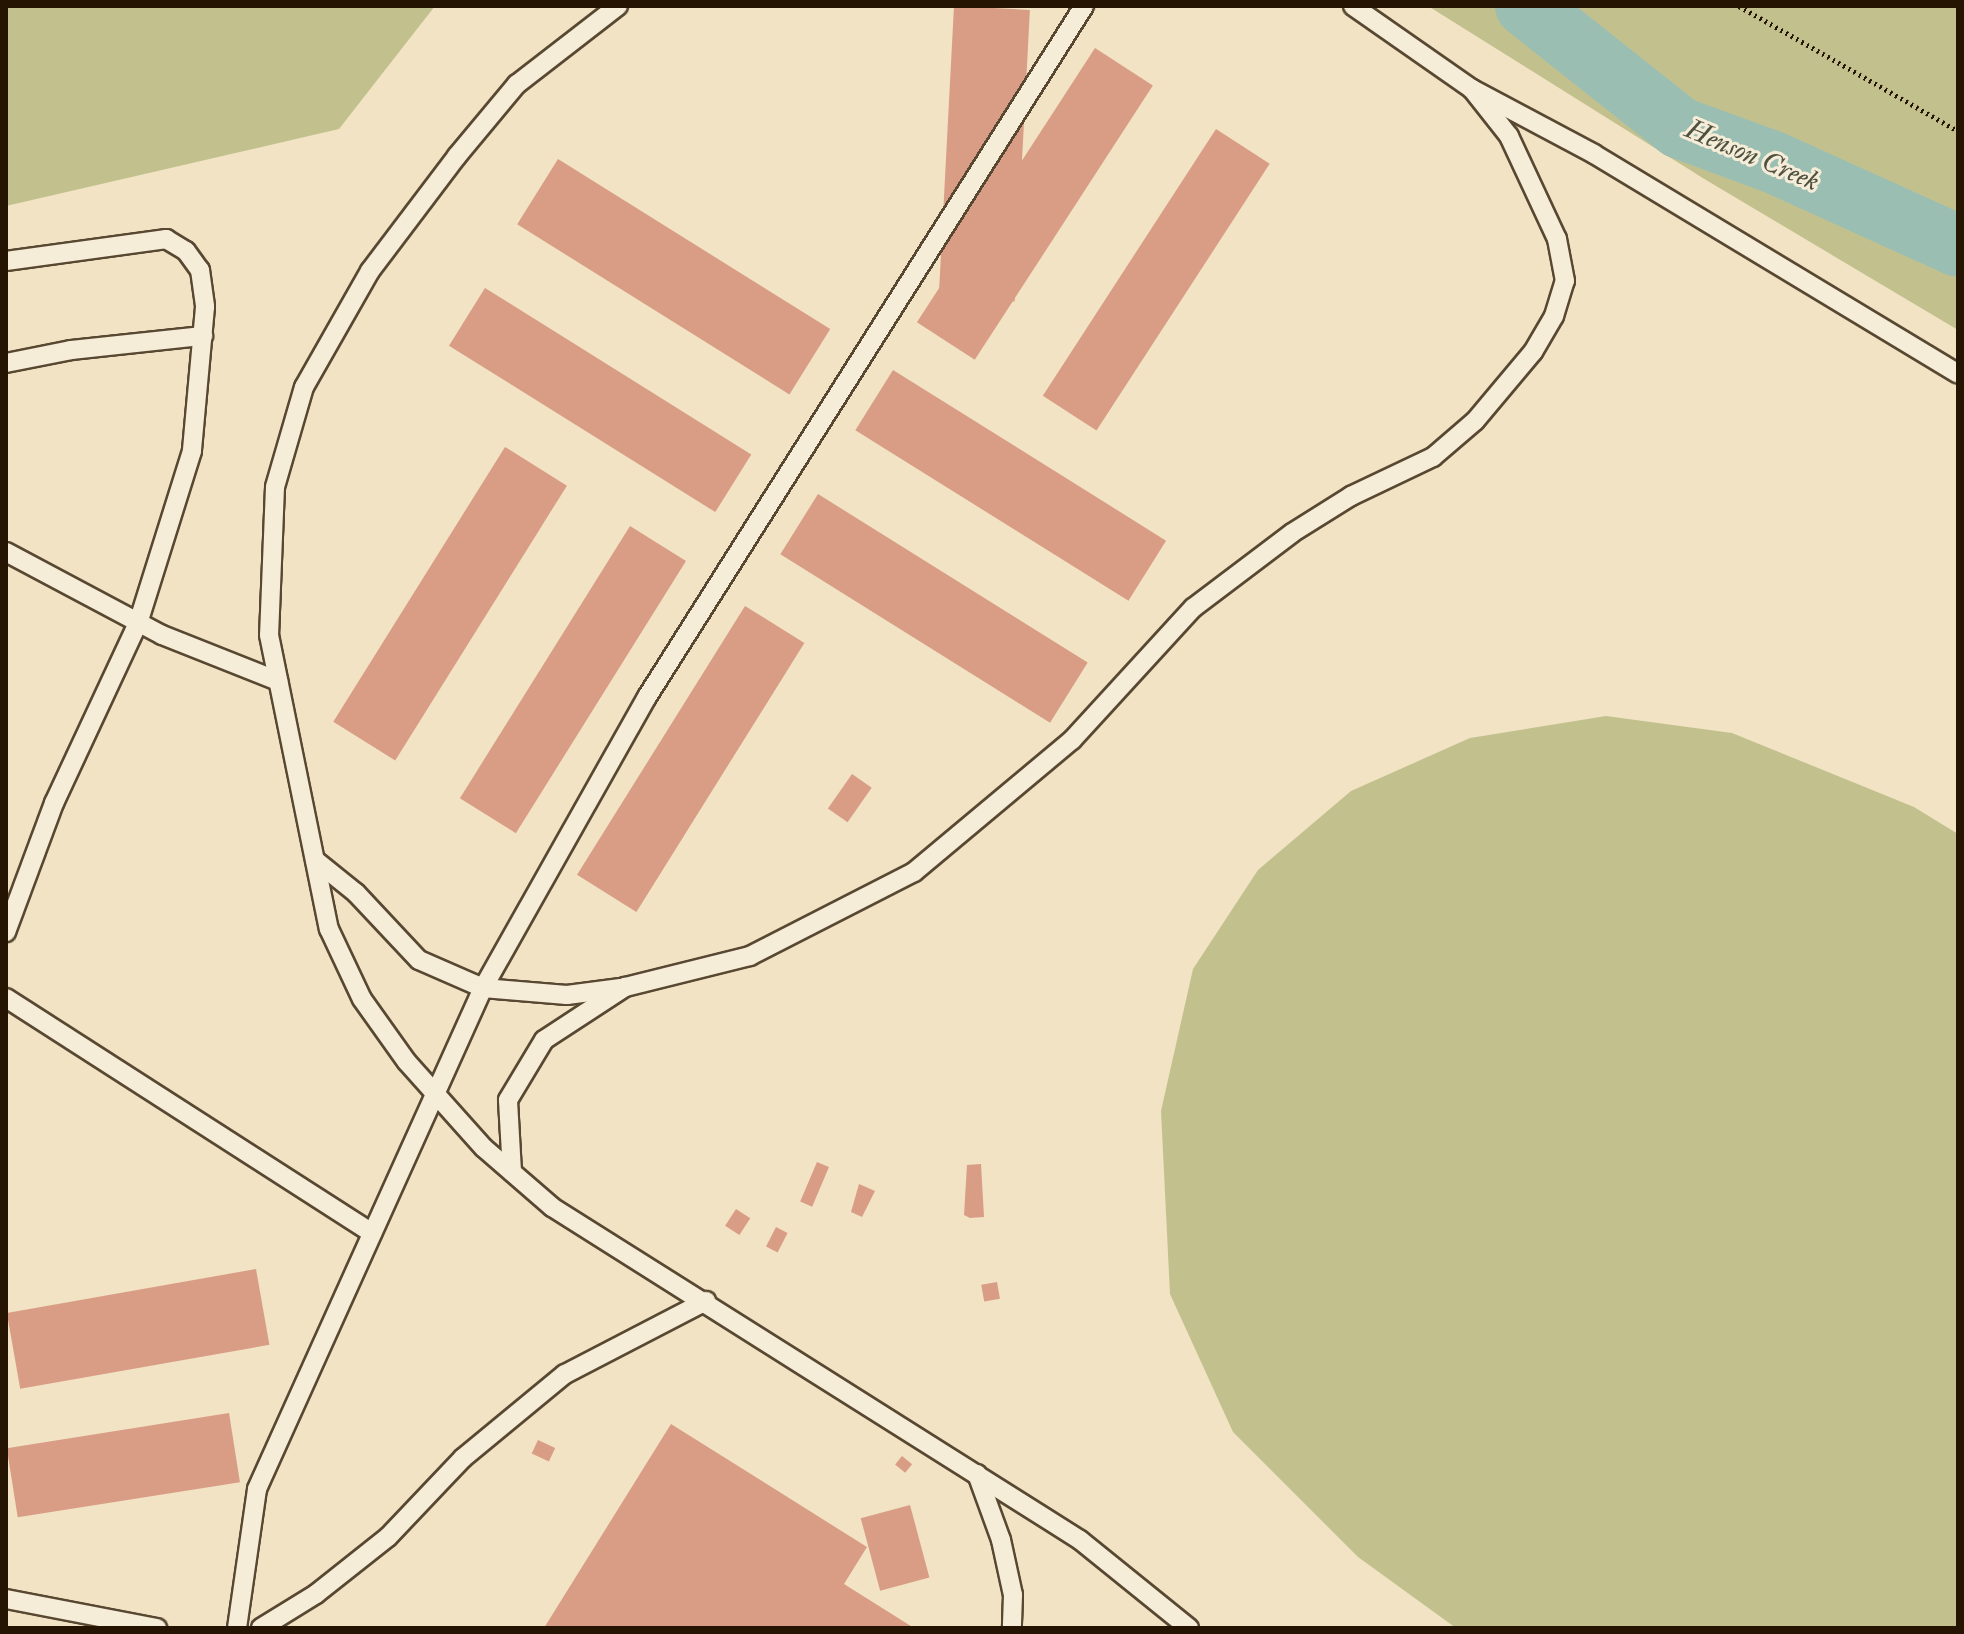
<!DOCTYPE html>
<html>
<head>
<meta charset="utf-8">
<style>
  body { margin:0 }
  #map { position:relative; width:1964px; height:1634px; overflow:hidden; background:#f1e3c3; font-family:"IM FELL Double Pica",serif }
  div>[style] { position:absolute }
  .green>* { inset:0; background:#c2c18e }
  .river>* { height:62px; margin:-31px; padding:0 31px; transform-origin:31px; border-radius:31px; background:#9bbeb3 }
  .building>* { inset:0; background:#d99d86; transform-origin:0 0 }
  .path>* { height:5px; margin-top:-2.5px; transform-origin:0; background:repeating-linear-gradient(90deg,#251402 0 2px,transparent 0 6px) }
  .roads { filter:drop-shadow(2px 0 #584832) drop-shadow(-2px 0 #584832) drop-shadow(0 2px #584832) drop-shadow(0 -2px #584832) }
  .service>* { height:18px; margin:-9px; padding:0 9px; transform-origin:9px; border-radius:9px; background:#f6edd8 }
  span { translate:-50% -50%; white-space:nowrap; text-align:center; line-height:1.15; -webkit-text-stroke:6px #f6edd8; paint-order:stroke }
  .water-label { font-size:28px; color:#4e5040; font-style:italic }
  .frame { position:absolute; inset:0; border:8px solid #251402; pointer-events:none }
</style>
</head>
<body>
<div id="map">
  <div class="green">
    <i style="clip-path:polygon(6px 6px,435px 6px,339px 129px,6px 206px)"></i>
    <i style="clip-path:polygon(1428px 6px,1958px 6px,1958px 330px,1706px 180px)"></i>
    <i style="clip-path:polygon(1606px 716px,1732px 733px,1914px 807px,1958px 834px,1958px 1628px,1456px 1628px,1358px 1557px,1233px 1432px,1170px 1294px,1161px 1111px,1193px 969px,1258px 870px,1351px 791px,1470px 738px)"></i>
  </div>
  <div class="river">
    <i style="left:1526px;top:6px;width:196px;rotate:38.4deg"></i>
    <i style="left:1680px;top:128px;width:99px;rotate:20.1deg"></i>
    <i style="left:1773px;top:162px;width:203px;rotate:24.4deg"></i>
  </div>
  <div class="building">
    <i style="left:954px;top:6px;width:76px;height:292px;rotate:3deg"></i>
    <i style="left:1095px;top:48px;width:69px;height:327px;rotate:33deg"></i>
    <i style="left:1216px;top:129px;width:64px;height:318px;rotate:33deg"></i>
    <i style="left:558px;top:159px;width:321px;height:77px;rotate:32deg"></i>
    <i style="left:485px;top:288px;width:314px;height:68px;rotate:32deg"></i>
    <i style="left:893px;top:370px;width:322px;height:71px;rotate:32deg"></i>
    <i style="left:505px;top:447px;width:73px;height:324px;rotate:32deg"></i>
    <i style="left:818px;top:494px;width:318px;height:71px;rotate:32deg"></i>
    <i style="left:630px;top:526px;width:66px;height:321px;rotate:32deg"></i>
    <i style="left:745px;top:606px;width:70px;height:317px;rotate:32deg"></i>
    <i style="left:852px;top:774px;width:24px;height:42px;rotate:35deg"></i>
    <i style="left:817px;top:1162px;width:13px;height:43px;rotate:23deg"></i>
    <i style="clip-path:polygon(981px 1164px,984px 1217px,970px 1218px,964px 1215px,967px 1165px)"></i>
    <i style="clip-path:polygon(859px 1184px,875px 1191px,862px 1217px,851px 1212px)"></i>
    <i style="left:736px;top:1209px;width:17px;height:20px;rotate:33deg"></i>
    <i style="left:776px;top:1227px;width:13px;height:22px;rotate:27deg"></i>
    <i style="left:256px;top:1269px;width:77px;height:253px;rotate:80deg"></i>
    <i style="left:997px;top:1282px;width:17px;height:16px;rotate:80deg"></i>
    <i style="left:229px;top:1413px;width:70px;height:225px;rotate:81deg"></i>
    <i style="clip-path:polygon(671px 1424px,867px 1547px,844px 1584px,914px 1628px,544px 1628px)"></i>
    <i style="left:538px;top:1440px;width:19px;height:15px;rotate:25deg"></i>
    <i style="left:902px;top:1456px;width:13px;height:11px;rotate:39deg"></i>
    <i style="left:910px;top:1505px;width:75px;height:51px;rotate:75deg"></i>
  </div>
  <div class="path">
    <i style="left:1739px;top:6px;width:252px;rotate:29.7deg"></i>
  </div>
  <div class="roads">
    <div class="service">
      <i style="left:618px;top:6px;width:128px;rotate:142.3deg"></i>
      <i style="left:517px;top:84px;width:94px;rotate:129.8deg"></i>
      <i style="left:457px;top:156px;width:144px;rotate:127.1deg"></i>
      <i style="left:370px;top:271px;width:133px;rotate:119.6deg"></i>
      <i style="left:304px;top:387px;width:104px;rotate:106.2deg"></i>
      <i style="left:275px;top:487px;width:148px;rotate:92.3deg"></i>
      <i style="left:269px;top:635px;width:300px;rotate:78.5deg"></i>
      <i style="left:329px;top:929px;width:77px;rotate:64.8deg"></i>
      <i style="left:362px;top:999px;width:77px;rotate:54.5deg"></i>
      <i style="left:407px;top:1062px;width:115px;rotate:48.2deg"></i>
      <i style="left:484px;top:1148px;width:90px;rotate:40.9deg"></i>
      <i style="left:552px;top:1207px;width:624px;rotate:32.24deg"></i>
      <i style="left:1080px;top:1540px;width:140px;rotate:38.9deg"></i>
      <i style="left:1353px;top:6px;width:145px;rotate:34.9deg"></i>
      <i style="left:1472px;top:89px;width:138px;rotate:28deg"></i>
      <i style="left:1594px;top:154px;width:425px;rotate:31.1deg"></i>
      <i style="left:6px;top:261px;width:162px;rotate:-7.8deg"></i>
      <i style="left:166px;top:239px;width:23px;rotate:31deg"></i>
      <i style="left:186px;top:251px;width:24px;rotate:54deg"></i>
      <i style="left:200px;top:270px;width:37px;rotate:82deg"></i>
      <i style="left:205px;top:307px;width:145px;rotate:95.2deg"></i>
      <i style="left:192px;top:451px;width:180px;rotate:107.4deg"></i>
      <i style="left:138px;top:623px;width:199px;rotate:115deg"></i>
      <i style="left:54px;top:803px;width:138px;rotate:110.4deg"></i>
      <i style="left:6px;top:363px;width:66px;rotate:-11.3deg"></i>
      <i style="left:71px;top:350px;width:133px;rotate:-6.1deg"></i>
      <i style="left:6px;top:552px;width:177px;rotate:28deg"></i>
      <i style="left:162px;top:635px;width:125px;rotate:21.6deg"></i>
      <i style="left:315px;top:860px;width:53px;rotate:38.8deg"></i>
      <i style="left:356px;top:893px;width:92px;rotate:46.8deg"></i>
      <i style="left:419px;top:960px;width:70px;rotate:23.6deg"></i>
      <i style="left:483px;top:988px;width:84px;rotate:4.8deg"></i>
      <i style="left:567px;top:995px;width:54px;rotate:-7.4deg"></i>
      <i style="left:6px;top:998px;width:435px;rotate:32.7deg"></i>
      <i style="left:512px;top:1172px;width:72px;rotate:-93.2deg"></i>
      <i style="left:508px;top:1100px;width:70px;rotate:-59deg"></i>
      <i style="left:544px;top:1040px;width:97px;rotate:-33.2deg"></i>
      <i style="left:625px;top:987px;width:129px;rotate:-13.9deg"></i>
      <i style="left:750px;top:956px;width:184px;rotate:-27.1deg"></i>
      <i style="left:914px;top:872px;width:206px;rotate:-39.9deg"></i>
      <i style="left:1072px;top:740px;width:179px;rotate:-47.5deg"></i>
      <i style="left:1193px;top:608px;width:124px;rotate:-37.1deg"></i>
      <i style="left:1292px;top:533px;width:70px;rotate:-32.1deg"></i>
      <i style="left:1351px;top:496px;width:91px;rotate:-25.4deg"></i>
      <i style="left:1433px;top:457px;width:55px;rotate:-40.6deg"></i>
      <i style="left:1475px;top:421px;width:90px;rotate:-50deg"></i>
      <i style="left:1533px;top:352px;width:42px;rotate:-59.7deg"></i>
      <i style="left:1554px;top:316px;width:37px;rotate:-73deg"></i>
      <i style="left:1565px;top:281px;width:43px;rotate:-100.8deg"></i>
      <i style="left:1557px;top:239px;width:114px;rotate:-115deg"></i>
      <i style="left:1509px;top:136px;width:60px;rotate:-128.2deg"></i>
      <i style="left:977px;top:1474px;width:70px;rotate:70deg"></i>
      <i style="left:1001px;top:1540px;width:56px;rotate:77.7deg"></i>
      <i style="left:1013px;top:1595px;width:33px;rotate:92deg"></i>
      <i style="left:6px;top:1599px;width:154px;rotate:10.9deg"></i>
      <i style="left:237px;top:1628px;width:140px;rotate:-81.8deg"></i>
      <i style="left:257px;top:1489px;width:550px;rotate:-65.72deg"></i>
      <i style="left:483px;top:988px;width:334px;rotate:-60.6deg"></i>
      <i style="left:647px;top:697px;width:818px;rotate:-57.69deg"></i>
      <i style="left:261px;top:1628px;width:65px;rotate:-31.7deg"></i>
      <i style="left:316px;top:1594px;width:92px;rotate:-38.4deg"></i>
      <i style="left:388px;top:1537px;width:109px;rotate:-46.5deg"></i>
      <i style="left:463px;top:1458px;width:132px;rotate:-39.5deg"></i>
      <i style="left:565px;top:1374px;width:159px;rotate:-27.4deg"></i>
    </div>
  </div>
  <div class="water-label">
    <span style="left:1752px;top:156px;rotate:23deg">Henson Creek</span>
  </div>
  <div class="frame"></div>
</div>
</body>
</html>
